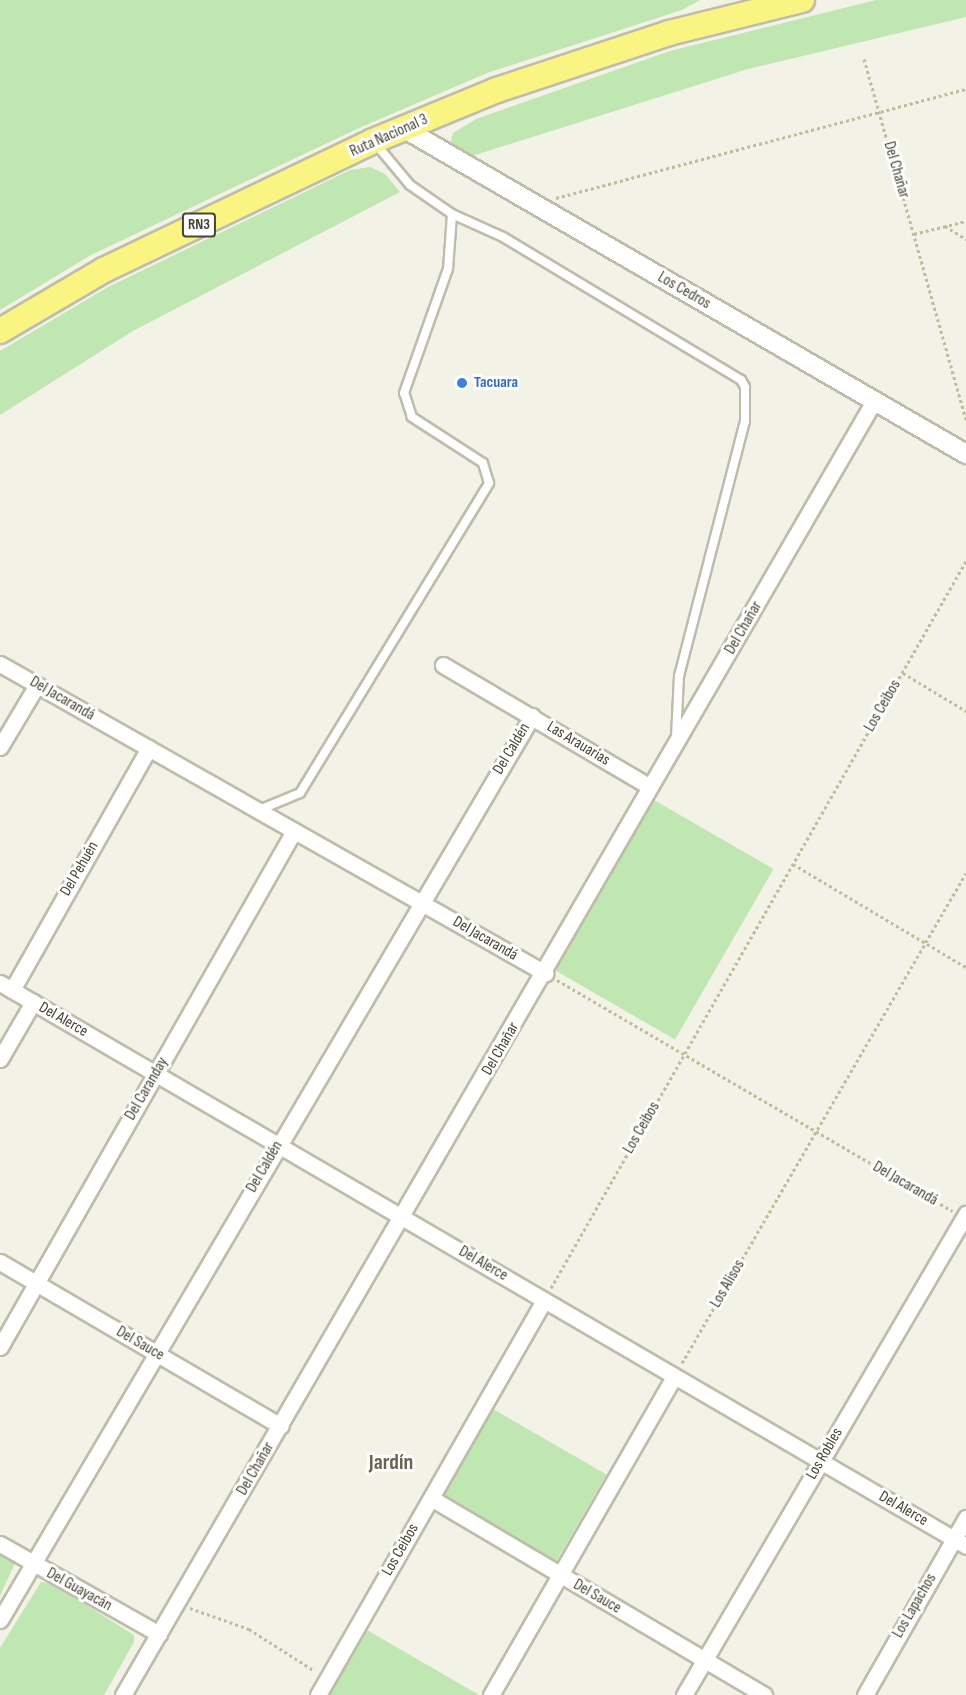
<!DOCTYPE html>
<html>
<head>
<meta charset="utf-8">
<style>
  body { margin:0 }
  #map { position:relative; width:966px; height:1695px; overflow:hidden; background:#f3f2e7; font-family:"Sofia Sans Condensed",sans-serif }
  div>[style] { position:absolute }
  .green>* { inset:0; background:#c0e6b1; transform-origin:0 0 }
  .path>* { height:3px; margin-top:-1.5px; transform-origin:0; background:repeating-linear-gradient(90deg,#bfbc9b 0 3px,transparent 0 6px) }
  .roads { filter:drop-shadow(2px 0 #bebcaa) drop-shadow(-2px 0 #bebcaa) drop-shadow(0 2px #bebcaa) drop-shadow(0 -2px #bebcaa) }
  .service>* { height:8px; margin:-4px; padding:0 4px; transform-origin:4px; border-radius:4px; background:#fff }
  .minor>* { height:15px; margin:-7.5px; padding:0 7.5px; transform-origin:7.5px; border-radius:7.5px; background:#fff }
  .tertiary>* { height:18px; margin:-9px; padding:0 9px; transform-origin:9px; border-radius:9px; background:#fff }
  .trunk>* { height:24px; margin:-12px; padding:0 12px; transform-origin:12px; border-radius:12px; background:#faf482 }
  .dots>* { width:16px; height:16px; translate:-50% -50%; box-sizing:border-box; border:3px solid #fff; border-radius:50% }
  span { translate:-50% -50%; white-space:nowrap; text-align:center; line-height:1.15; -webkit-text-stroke:6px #fff; paint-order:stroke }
  .shield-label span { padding:2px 4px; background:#fff; border:2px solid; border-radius:4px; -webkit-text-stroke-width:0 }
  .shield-label { font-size:15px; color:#464436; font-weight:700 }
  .street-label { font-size:16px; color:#464436 }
  .shop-label { font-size:16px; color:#366cbe; font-weight:700 }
  .left { translate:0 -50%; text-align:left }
  .district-label { font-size:22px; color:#68644e; font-weight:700 }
</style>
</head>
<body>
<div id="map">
  <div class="green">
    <i style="clip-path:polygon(0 0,700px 0,682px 10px,487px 73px,359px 128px,91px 255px,0 310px)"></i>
    <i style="clip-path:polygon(876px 0,966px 0,966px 17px,748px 69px,469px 157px,450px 145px,453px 133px,476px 119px,670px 51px)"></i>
    <i style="clip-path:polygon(370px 167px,385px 174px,400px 192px,133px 331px,0 415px,0 351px,108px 287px,350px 170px)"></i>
    <i style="left:654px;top:800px;width:138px;height:197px;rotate:30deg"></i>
    <i style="left:493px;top:1409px;width:131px;height:100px;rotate:30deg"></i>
    <i style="clip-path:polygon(0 1551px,15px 1563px,0 1596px)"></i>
    <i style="clip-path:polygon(41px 1582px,51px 1583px,134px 1635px,134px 1642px,104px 1695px,0 1695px,0 1648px)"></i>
    <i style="clip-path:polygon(367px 1630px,479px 1695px,329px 1695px)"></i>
  </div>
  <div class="path">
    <i style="left:864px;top:59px;width:375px;rotate:74.2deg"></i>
    <i style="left:556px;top:198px;width:424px;rotate:-14.9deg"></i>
    <i style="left:945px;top:226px;width:25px;rotate:32deg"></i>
    <i style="left:914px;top:234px;width:54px;rotate:-14deg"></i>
    <i style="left:903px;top:673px;width:74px;rotate:31.1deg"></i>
    <i style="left:793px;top:864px;width:201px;rotate:30.8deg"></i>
    <i style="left:557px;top:980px;width:458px;rotate:30.3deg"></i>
    <i style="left:551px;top:1288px;width:837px;rotate:-60.28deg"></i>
    <i style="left:682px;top:1363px;width:566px;rotate:-59.9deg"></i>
    <i style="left:190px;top:1608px;width:63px;rotate:19.6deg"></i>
    <i style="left:249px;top:1629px;width:78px;rotate:32.5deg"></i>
  </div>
  <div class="roads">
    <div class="service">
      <i style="left:452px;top:214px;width:56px;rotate:24.3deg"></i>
      <i style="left:503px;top:237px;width:278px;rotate:31deg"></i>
      <i style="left:741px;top:380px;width:8px;rotate:60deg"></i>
      <i style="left:745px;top:387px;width:34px;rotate:90deg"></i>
      <i style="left:745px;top:421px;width:263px;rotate:104.5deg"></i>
      <i style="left:679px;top:676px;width:61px;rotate:92.8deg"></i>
      <i style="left:259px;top:810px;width:44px;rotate:-22.5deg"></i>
      <i style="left:300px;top:793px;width:363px;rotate:-58.6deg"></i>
      <i style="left:489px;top:483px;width:21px;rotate:-107deg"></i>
      <i style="left:483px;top:463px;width:85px;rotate:-147.1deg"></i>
      <i style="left:412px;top:417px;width:25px;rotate:-108deg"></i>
      <i style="left:404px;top:393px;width:132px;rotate:-70.5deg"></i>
      <i style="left:448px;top:269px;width:55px;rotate:-85.8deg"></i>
      <i style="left:452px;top:214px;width:51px;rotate:-145.4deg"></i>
      <i style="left:410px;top:185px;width:55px;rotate:-129.8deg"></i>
    </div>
    <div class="minor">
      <i style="left:0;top:664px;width:627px;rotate:29.55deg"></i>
      <i style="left:443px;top:665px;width:240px;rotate:30.5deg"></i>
      <i style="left:0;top:747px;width:72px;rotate:-59.2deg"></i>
      <i style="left:0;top:983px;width:1118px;rotate:30.23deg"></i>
      <i style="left:12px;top:990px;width:278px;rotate:-60.5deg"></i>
      <i style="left:0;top:1059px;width:66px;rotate:-59.9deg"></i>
      <i style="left:0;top:1262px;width:325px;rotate:30.3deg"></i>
      <i style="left:0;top:1347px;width:594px;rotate:-60.33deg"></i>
      <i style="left:431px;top:1498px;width:387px;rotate:30.6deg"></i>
      <i style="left:0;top:1544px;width:183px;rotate:29.5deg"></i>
      <i style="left:0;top:1620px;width:1049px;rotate:-59.52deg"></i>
      <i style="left:123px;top:1695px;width:1496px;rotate:-59.87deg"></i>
      <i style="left:318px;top:1695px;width:455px;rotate:-60.2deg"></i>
      <i style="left:491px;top:1695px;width:366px;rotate:-60.1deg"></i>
      <i style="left:684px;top:1695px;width:558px;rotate:-59.62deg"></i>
      <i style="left:865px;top:1695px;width:204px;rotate:-60.3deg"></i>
    </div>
    <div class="tertiary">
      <i style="left:403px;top:128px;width:651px;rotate:30.07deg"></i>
    </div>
    <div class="trunk">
      <i style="left:0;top:331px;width:121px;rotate:-30.4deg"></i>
      <i style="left:104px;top:270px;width:298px;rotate:-25.6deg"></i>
      <i style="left:373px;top:141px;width:134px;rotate:-22.4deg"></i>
      <i style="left:497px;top:90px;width:181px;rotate:-18.3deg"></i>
      <i style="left:669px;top:33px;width:137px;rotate:-13.9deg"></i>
    </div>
  </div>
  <div class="dots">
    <i style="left:462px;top:383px;background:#3f7fe0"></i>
  </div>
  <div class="shield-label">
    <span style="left:199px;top:225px">RN3</span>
  </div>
  <div class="street-label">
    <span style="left:389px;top:136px;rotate:-24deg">Ruta Nacional 3</span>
    <span style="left:896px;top:170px;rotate:74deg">Del Chañar</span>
    <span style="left:684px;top:291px;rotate:30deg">Los Cedros</span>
    <span style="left:744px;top:628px;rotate:-60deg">Del Chañar</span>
    <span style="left:62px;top:699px;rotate:30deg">Del Jacarandá</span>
    <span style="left:883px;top:706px;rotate:-60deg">Los Ceibos</span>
    <span style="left:578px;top:744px;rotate:31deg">Las Arauarias</span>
    <span style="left:512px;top:749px;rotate:-59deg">Del Caldén</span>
    <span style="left:80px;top:869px;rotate:-60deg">Del Pehuén</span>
    <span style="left:485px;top:939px;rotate:30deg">Del Jacarandá</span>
    <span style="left:63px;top:1020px;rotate:30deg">Del Alerce</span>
    <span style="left:501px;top:1049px;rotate:-60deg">Del Chañar</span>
    <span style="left:147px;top:1089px;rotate:-60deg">Del Caranday</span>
    <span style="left:642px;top:1128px;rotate:-60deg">Los Ceibos</span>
    <span style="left:265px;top:1167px;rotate:-60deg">Del Caldén</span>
    <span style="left:905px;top:1184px;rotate:30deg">Del Jacarandá</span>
    <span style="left:483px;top:1264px;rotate:30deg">Del Alerce</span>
    <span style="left:728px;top:1284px;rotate:-60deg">Los Alisos</span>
    <span style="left:140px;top:1344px;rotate:30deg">Del Sauce</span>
    <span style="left:825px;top:1454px;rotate:-60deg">Los Robles</span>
    <span style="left:256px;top:1469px;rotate:-60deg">Del Chañar</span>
    <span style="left:903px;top:1509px;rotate:30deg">Del Alerce</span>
    <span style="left:401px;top:1550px;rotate:-60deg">Los Ceibos</span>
    <span style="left:79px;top:1590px;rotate:29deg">Del Guayacán</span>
    <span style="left:597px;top:1597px;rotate:30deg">Del Sauce</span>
    <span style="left:915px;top:1606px;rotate:-60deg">Los Lapachos</span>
  </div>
  <div class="shop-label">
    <span class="left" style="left:474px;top:383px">Tacuara</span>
  </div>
  <div class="district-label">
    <span style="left:391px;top:1463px">Jardín</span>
  </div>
</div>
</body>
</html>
